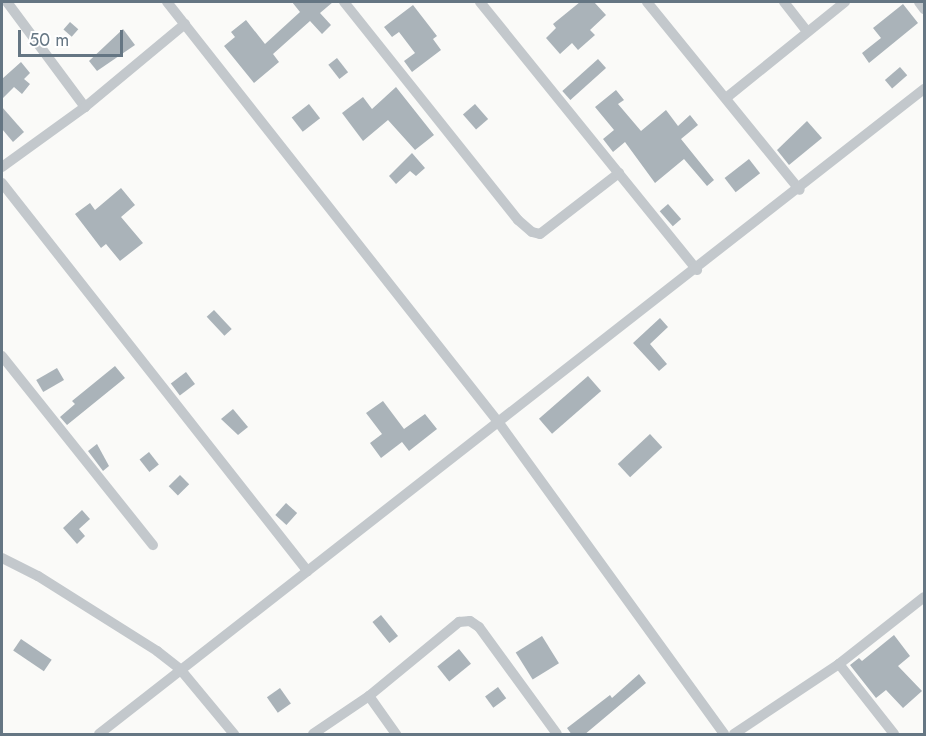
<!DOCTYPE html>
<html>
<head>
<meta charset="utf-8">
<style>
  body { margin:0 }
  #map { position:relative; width:926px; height:736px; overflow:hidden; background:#fafaf8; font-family:Jost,sans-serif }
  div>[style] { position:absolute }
  .building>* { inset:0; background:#aab3b9; transform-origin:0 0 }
  .street>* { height:10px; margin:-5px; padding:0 5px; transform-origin:5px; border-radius:5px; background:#c3c8cc }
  span { translate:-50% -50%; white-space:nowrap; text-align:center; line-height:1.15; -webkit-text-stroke:6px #fff; paint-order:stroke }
  .frame { position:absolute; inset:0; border:3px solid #657683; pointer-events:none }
  .scale { position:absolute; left:18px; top:30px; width:105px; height:27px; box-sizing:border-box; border:3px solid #657683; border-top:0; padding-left:8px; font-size:18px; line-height:21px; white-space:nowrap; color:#657683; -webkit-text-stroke:4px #fff; paint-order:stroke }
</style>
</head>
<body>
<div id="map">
  <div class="building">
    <i style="clip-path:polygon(292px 2px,333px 2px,320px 13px,331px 25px,322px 34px,310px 21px,273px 54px,279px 62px,254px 83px,224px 46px,235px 37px,231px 32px,246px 20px,265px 44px,300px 12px)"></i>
    <i style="clip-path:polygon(580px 2px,594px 2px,606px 15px,590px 30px,595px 35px,578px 50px,572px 43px,560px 54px,546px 38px,556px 28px,553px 24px)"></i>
    <i style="clip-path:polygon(903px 4px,918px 23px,869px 63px,862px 53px,881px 38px,873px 28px)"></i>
    <i style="clip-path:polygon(413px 5px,437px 36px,433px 39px,441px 50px,412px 72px,404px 61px,415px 53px,399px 32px,392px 37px,384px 27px)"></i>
    <i style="left:70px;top:22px;width:11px;height:10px;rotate:41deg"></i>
    <i style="clip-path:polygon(123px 29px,135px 45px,97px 71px,89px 61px)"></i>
    <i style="left:337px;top:58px;width:18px;height:11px;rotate:52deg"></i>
    <i style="left:598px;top:59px;width:12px;height:48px;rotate:48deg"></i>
    <i style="clip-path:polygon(21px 62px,30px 73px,24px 79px,30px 84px,22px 94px,14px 87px,2px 99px,2px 79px)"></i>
    <i style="left:900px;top:67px;width:11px;height:20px;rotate:49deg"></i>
    <i style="clip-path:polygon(396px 87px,434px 135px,415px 150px,388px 120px,363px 141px,342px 113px,363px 97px,372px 109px)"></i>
    <i style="clip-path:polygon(616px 90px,624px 100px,618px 104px,641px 131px,666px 110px,678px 126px,690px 115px,698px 125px,681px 139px,714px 180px,707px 186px,684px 159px,655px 183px,625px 142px,613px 152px,603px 139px,614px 130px,595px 107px)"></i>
    <i style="left:309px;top:104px;width:18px;height:22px;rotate:52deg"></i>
    <i style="left:475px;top:104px;width:20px;height:16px;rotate:49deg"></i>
    <i style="clip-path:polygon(2px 107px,24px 132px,13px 142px,2px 129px)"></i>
    <i style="clip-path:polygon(807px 121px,822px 138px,789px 165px,777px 150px)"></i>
    <i style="clip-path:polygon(412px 153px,425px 168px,416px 176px,410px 171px,396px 184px,389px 176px)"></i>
    <i style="left:749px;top:159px;width:18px;height:31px;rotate:52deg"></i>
    <i style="clip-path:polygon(121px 188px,135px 205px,121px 217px,143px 243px,120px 261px,106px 244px,101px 248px,75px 214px,90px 203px,95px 210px)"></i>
    <i style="left:668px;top:204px;width:20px;height:11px;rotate:49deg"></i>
    <i style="left:214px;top:310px;width:26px;height:10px;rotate:47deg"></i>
    <i style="clip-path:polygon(660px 318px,668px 327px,650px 344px,667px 364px,659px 371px,633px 343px)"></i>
    <i style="clip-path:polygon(115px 366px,125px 378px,67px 425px,60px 417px,75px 404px,72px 401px)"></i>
    <i style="left:57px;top:368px;width:14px;height:24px;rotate:60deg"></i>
    <i style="left:186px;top:372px;width:15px;height:19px;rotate:53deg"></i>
    <i style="left:588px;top:376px;width:20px;height:65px;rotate:49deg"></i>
    <i style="clip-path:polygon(383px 401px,404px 429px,425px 414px,437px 429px,409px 451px,402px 442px,381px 458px,370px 443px,382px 434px,366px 413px)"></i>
    <i style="clip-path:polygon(233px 409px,248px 427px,238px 435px,221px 419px)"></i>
    <i style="left:650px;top:434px;width:18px;height:44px;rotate:47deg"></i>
    <i style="clip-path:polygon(97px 444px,109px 466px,103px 471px,88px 451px)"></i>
    <i style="left:149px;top:452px;width:16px;height:12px;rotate:52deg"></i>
    <i style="left:180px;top:475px;width:13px;height:16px;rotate:45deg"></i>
    <i style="left:286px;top:503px;width:15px;height:16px;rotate:42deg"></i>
    <i style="clip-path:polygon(82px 510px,90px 519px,79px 529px,85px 536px,77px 544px,63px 528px)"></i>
    <i style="left:381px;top:615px;width:27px;height:11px;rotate:51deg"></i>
    <i style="clip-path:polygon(894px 635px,910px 656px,898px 666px,922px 691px,903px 708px,886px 690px,876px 698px,850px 665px,859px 658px,862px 661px)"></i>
    <i style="left:542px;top:636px;width:32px;height:31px;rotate:58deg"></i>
    <i style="left:21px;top:639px;width:37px;height:14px;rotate:34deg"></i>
    <i style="left:459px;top:649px;width:19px;height:28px;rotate:51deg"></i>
    <i style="clip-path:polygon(639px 674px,646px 683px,584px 735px,572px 735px,567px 728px,610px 695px,612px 698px)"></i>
    <i style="left:498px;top:687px;width:14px;height:16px;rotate:54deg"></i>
    <i style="left:280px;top:688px;width:19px;height:16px;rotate:55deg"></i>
  </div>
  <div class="street">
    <i style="left:7px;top:2px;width:131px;rotate:53.4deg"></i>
    <i style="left:167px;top:2px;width:536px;rotate:51.74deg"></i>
    <i style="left:499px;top:423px;width:384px;rotate:54.1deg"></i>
    <i style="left:344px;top:2px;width:279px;rotate:51.4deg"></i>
    <i style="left:518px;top:220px;width:18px;rotate:41deg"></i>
    <i style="left:532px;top:232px;width:8px;rotate:14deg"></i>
    <i style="left:540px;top:234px;width:100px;rotate:-37.7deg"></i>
    <i style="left:480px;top:2px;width:345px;rotate:51deg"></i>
    <i style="left:647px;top:2px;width:242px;rotate:50.9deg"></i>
    <i style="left:784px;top:2px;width:37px;rotate:52deg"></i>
    <i style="left:919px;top:2px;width:9px;rotate:54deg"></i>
    <i style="left:726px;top:98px;width:153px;rotate:-38.9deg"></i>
    <i style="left:2px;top:167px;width:102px;rotate:-35.9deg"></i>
    <i style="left:85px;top:107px;width:130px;rotate:-39.7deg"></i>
    <i style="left:2px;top:183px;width:494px;rotate:51.8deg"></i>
    <i style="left:2px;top:356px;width:242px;rotate:51.4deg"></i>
    <i style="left:2px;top:558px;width:40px;rotate:26.6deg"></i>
    <i style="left:38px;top:576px;width:141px;rotate:32.2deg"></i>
    <i style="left:157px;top:651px;width:29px;rotate:38deg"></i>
    <i style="left:180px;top:669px;width:85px;rotate:50.3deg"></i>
    <i style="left:839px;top:664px;width:89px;rotate:51.8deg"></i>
    <i style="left:369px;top:696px;width:47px;rotate:54.6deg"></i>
    <i style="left:99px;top:734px;width:1047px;rotate:-38.02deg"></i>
    <i style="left:313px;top:734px;width:68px;rotate:-34.2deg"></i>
    <i style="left:369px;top:696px;width:117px;rotate:-39.4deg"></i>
    <i style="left:459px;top:622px;width:11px;rotate:-5deg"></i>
    <i style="left:470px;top:621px;width:11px;rotate:34deg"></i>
    <i style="left:479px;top:627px;width:132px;rotate:53.9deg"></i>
    <i style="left:734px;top:734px;width:126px;rotate:-33.7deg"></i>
    <i style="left:839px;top:664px;width:108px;rotate:-38.2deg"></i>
  </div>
  <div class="frame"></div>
  <div class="scale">50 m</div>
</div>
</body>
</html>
